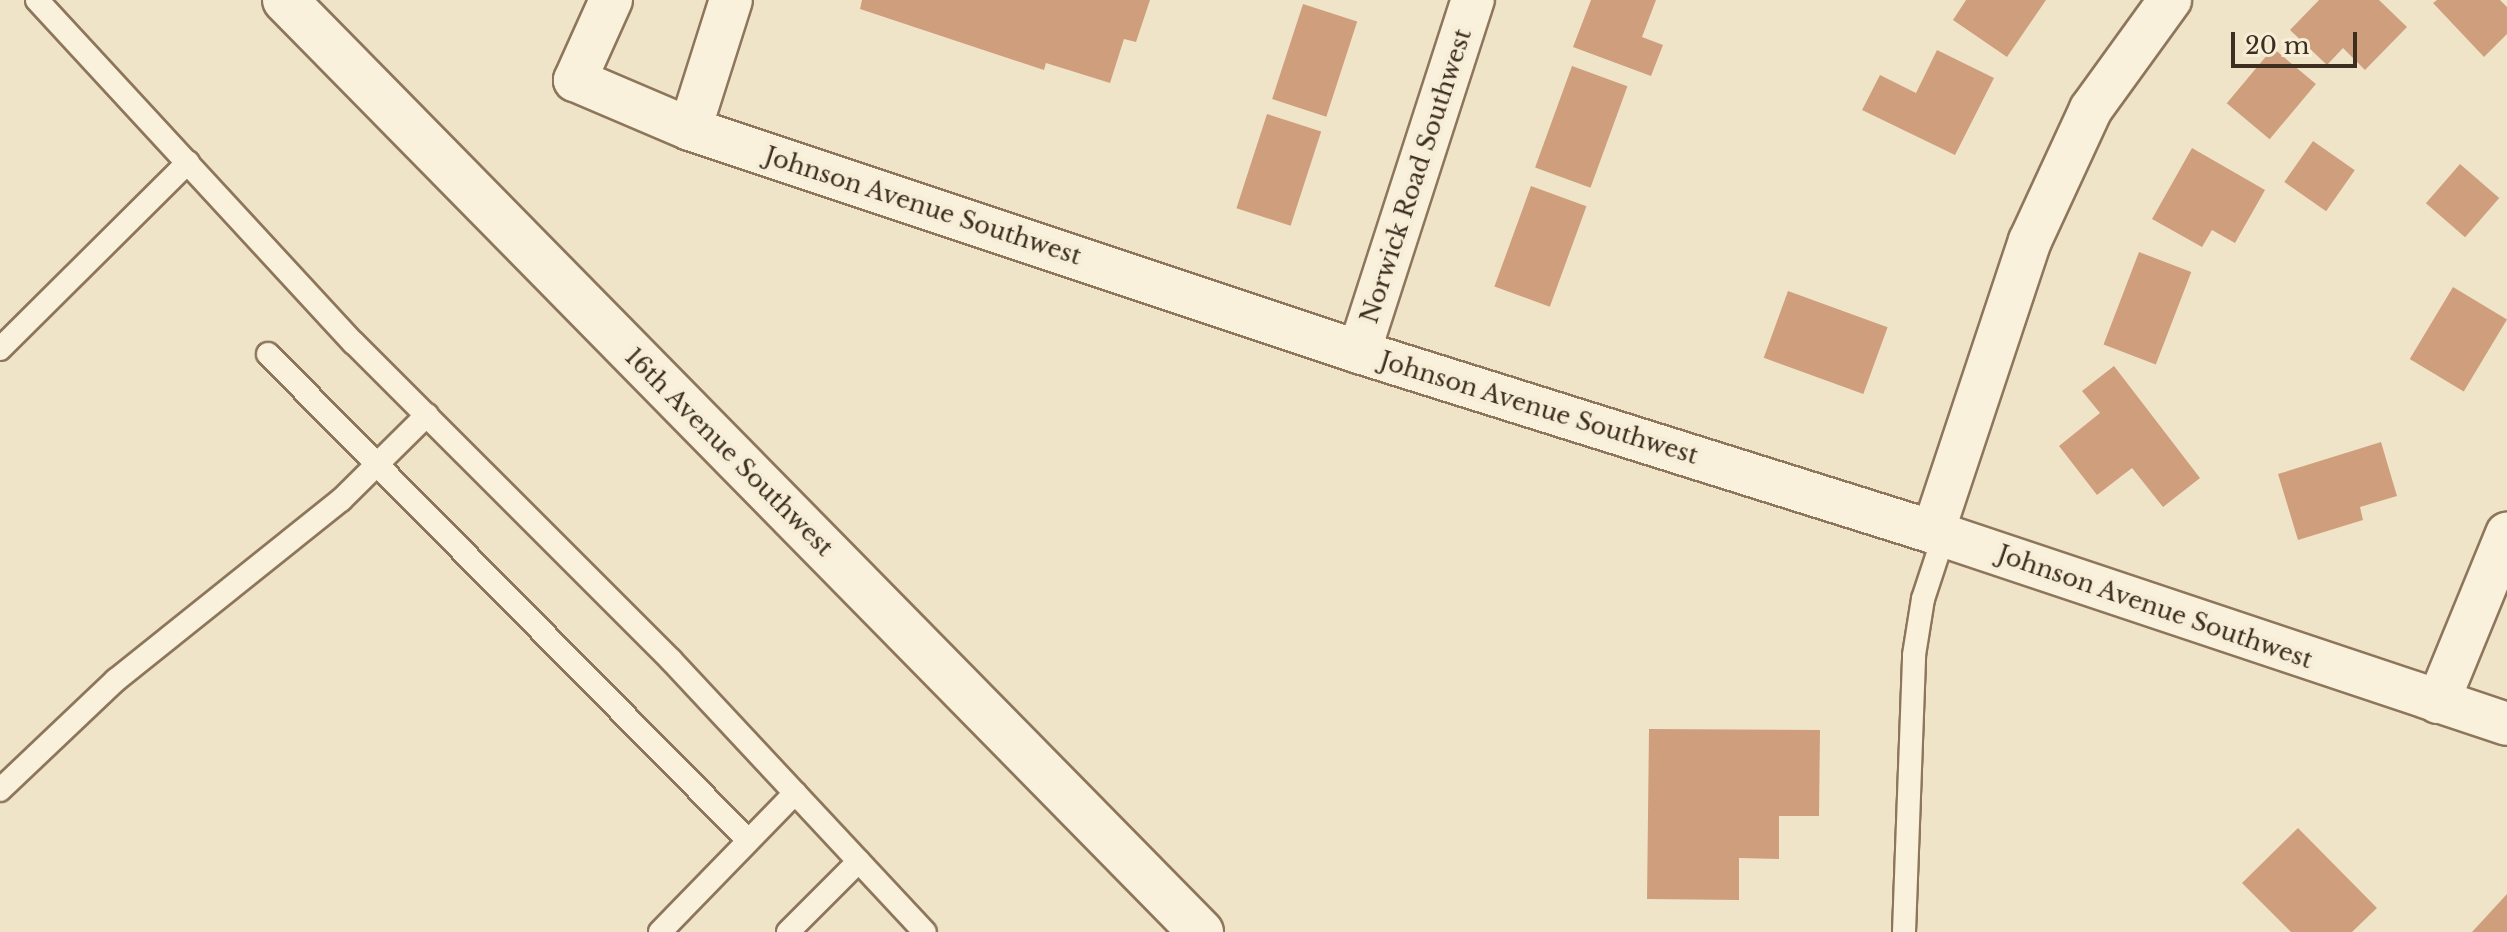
<!DOCTYPE html>
<html>
<head>
<meta charset="utf-8">
<style>
  body { margin:0 }
  #map { position:relative; width:2507px; height:932px; overflow:hidden; background:#f0e4c8; font-family:"Libre Baskerville",serif }
  div>[style] { position:absolute }
  .building>* { inset:0; background:#cf9f7d; transform-origin:0 0 }
  .roads { filter:drop-shadow(2px 0 #8d765c) drop-shadow(-2px 0 #8d765c) drop-shadow(0 2px #8d765c) drop-shadow(0 -2px #8d765c) }
  .service>* { height:22px; margin:-11px; padding:0 11px; transform-origin:11px; border-radius:11px; background:#faf1dc }
  .minor>* { height:42px; margin:-21px; padding:0 21px; transform-origin:21px; border-radius:21px; background:#faf1dc }
  .secondary>* { height:44px; margin:-22px; padding:0 22px; transform-origin:22px; border-radius:22px; background:#faf1dc }
  span { translate:-50% -50%; white-space:nowrap; text-align:center; line-height:1.15; -webkit-text-stroke:8px #f7eed8; paint-order:stroke }
  .street-label { font-size:24px; color:#3d2e20 }
  .scale { position:absolute; left:2231px; top:32px; width:126px; height:36px; box-sizing:border-box; border:4px solid #3d2e20; border-top:0; padding-left:10px; font-size:24px; line-height:28px; white-space:nowrap; color:#3d2e20; -webkit-text-stroke:6px #f7eed8; paint-order:stroke }
</style>
</head>
<body>
<div id="map">
  <div class="building">
    <i style="clip-path:polygon(862px 0,1150px 0,1136px 42px,1124px 39px,1110px 83px,1046px 63px,1044px 70px,860px 9px)"></i>
    <i style="clip-path:polygon(1591px 0,1656px 0,1642px 37px,1663px 45px,1651px 76px,1573px 47px)"></i>
    <i style="clip-path:polygon(1966px 0,2046px 0,2007px 57px,1953px 20px)"></i>
    <i style="clip-path:polygon(2319px 0,2379px 0,2407px 27px,2365px 70px,2343px 48px,2327px 65px,2290px 30px)"></i>
    <i style="clip-path:polygon(2437px 0,2500px 0,2507px 7px,2507px 34px,2484px 57px,2433px 3px)"></i>
    <i style="left:1303px;top:4px;width:57px;height:100px;rotate:18deg"></i>
    <i style="left:2273px;top:48px;width:56px;height:72px;rotate:40deg"></i>
    <i style="clip-path:polygon(1937px 50px,1994px 78px,1955px 155px,1862px 110px,1880px 75px,1916px 93px)"></i>
    <i style="left:1572px;top:66px;width:59px;height:108px;rotate:20deg"></i>
    <i style="left:1267px;top:114px;width:57px;height:99px;rotate:18deg"></i>
    <i style="left:2313px;top:141px;width:51px;height:50px;rotate:35deg"></i>
    <i style="clip-path:polygon(2192px 148px,2265px 190px,2235px 243px,2212px 230px,2202px 247px,2152px 219px)"></i>
    <i style="left:2460px;top:164px;width:52px;height:52px;rotate:41deg"></i>
    <i style="left:1531px;top:186px;width:59px;height:107px;rotate:20deg"></i>
    <i style="left:2139px;top:252px;width:56px;height:99px;rotate:21deg"></i>
    <i style="left:2453px;top:287px;width:63px;height:84px;rotate:31deg"></i>
    <i style="left:1788px;top:291px;width:106px;height:71px;rotate:20deg"></i>
    <i style="clip-path:polygon(2114px 366px,2200px 478px,2163px 507px,2132px 468px,2097px 495px,2059px 446px,2100px 413px,2082px 391px)"></i>
    <i style="clip-path:polygon(2381px 442px,2397px 496px,2360px 507px,2363px 520px,2298px 540px,2278px 474px)"></i>
    <i style="clip-path:polygon(1649px 729px,1820px 730px,1819px 816px,1779px 816px,1779px 859px,1739px 858px,1739px 900px,1647px 899px)"></i>
    <i style="clip-path:polygon(2298px 828px,2377px 908px,2352px 932px,2291px 932px,2242px 883px)"></i>
    <i style="clip-path:polygon(2507px 894px,2507px 932px,2472px 932px)"></i>
  </div>
  <div class="roads">
    <div class="service">
      <i style="left:37px;top:0;width:467px;rotate:47.3deg"></i>
      <i style="left:354px;top:343px;width:448px;rotate:45deg"></i>
      <i style="left:671px;top:660px;width:372px;rotate:47deg"></i>
      <i style="left:0;top:349px;width:265px;rotate:-44.8deg"></i>
      <i style="left:268px;top:354px;width:684px;rotate:45.36deg"></i>
      <i style="left:0;top:790px;width:160px;rotate:-43.5deg"></i>
      <i style="left:116px;top:680px;width:288px;rotate:-38.7deg"></i>
      <i style="left:341px;top:500px;width:121px;rotate:-44.7deg"></i>
      <i style="left:660px;top:932px;width:194px;rotate:-45.8deg"></i>
      <i style="left:788px;top:932px;width:100px;rotate:-45deg"></i>
      <i style="left:1904px;top:932px;width:277px;rotate:-87.9deg"></i>
      <i style="left:1914px;top:655px;width:57px;rotate:-80.9deg"></i>
      <i style="left:1923px;top:599px;width:67px;rotate:-71.8deg"></i>
    </div>
    <div class="minor">
      <i style="left:611px;top:0;width:88px;rotate:114.2deg"></i>
      <i style="left:575px;top:80px;width:125px;rotate:23.1deg"></i>
      <i style="left:690px;top:129px;width:705px;rotate:18.43deg"></i>
      <i style="left:1359px;top:352px;width:602px;rotate:17.41deg"></i>
      <i style="left:1933px;top:532px;width:605px;rotate:18.49deg"></i>
      <i style="left:690px;top:129px;width:135px;rotate:-72.4deg"></i>
      <i style="left:1359px;top:352px;width:370px;rotate:-72.1deg"></i>
      <i style="left:1933px;top:532px;width:307px;rotate:-71.6deg"></i>
      <i style="left:2030px;top:241px;width:145px;rotate:-65.2deg"></i>
      <i style="left:2091px;top:109px;width:135px;rotate:-54.1deg"></i>
      <i style="left:2438px;top:702px;width:182px;rotate:-67.7deg"></i>
    </div>
    <div class="secondary">
      <i style="left:285px;top:0;width:1307px;rotate:45.5deg"></i>
    </div>
  </div>
  <div class="street-label">
    <span style="left:1416px;top:176px;rotate:-72deg">Norwick Road Southwest</span>
    <span style="left:923px;top:206px;rotate:18deg">Johnson Avenue Southwest</span>
    <span style="left:1539px;top:408px;rotate:17deg">Johnson Avenue Southwest</span>
    <span style="left:729px;top:452px;rotate:45deg">16th Avenue Southwest</span>
    <span style="left:2155px;top:607px;rotate:19deg">Johnson Avenue Southwest</span>
  </div>
  <div class="scale">20 m</div>
</div>
</body>
</html>
